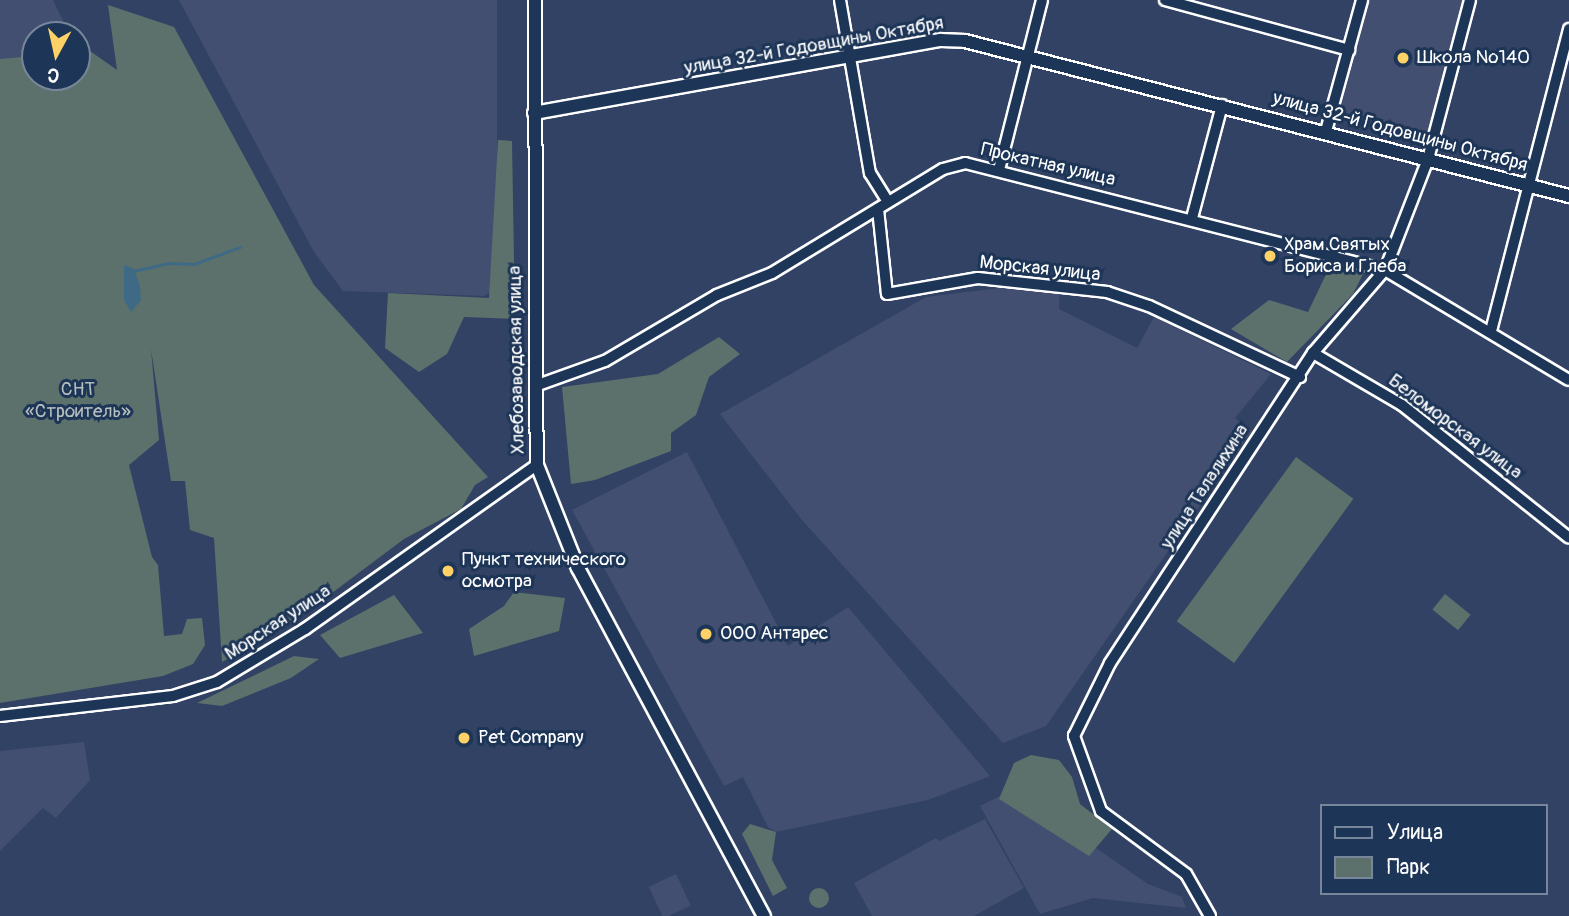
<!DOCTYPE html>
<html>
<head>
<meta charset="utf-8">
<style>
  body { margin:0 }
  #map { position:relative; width:1569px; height:916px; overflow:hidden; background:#314264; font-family:Pangolin,sans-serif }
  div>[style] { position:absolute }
  .built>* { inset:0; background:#434f70; transform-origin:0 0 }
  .green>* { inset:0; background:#5c716c; transform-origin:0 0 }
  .round { border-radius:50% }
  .water>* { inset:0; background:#3f6a86 }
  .stream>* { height:2.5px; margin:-1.25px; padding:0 1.25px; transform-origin:1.25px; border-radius:1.25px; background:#3f6a86 }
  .roads { filter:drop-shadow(2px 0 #fff) drop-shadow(-2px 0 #fff) drop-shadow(0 2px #fff) drop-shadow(0 -2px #fff) }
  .minor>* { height:10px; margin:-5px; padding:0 5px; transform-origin:5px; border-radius:5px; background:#1d3557 }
  .major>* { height:12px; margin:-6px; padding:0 6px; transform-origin:6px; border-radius:6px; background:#1d3557 }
  .dots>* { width:19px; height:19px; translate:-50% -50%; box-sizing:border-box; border:4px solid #1d3557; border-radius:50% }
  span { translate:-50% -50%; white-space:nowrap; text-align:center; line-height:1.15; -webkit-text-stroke:6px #1d3557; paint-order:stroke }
  .street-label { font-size:19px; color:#fff }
  .poi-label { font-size:19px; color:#fff }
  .left { translate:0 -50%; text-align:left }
  .park-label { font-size:19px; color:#b6bfbd }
  .legend { position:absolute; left:1320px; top:804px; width:228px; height:91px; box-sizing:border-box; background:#1d3557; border:2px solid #77869a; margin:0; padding:9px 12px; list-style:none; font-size:21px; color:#fff }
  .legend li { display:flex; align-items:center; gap:14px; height:35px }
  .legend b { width:35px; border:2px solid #77869a }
  .north { position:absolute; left:21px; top:21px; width:70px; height:70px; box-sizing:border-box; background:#1d3557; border:2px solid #77869a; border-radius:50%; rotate:188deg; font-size:19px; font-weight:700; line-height:28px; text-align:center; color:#fff }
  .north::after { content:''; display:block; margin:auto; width:24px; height:32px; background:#ffd166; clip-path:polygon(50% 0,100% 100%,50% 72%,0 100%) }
</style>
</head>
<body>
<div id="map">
  <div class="built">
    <i style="clip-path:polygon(0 0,53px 0,70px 35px,35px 35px,35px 56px,0 62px)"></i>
    <i style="clip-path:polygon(179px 0,497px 0,497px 288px,484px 296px,343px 291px,314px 252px)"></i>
    <i style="clip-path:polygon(1369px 0,1467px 0,1431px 139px,1339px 115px)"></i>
    <i style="clip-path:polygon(1000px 288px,1060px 290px,1059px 309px,1137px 348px,1154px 317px,1271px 374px,1235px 418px,1252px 431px,1046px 726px,1003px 743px,802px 520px,720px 414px,926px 297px)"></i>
    <i style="clip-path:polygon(687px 452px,788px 646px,848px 607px,990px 776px,928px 800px,776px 832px,768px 827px,743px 777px,724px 786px,572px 510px)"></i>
    <i style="clip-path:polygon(84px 742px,90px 780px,56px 818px,43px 808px,0 851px,0 751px)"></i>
    <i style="clip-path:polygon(1012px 790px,1148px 884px,1182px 897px,1186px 908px,1093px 898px,1040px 914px,980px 806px)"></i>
    <i style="clip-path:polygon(985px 819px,1024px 888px,974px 916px,872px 916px,854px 883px,936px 838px,939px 841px)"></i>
    <i style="left:676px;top:874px;width:35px;height:30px;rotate:65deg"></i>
  </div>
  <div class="green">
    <i style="clip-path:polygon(108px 5px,174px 27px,314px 285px,488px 477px,475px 485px,461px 509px,404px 539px,292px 623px,222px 662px,214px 538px,190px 530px,185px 481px,171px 481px,151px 349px,159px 440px,129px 465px,152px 557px,158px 565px,164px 636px,182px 634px,187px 619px,202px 618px,205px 645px,193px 664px,163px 676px,0 703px,0 59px,35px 56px,35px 77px,77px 77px,77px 52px,90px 51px,117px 70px)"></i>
    <i style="clip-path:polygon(498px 140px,512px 141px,515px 319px,464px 317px,447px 354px,419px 372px,385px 348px,388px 293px,489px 298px)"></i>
    <i style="clip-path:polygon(1329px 268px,1365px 270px,1353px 294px,1287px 362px,1231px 329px,1269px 300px,1308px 312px)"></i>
    <i style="clip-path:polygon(719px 337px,740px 354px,709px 377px,696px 415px,671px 433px,671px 451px,595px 480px,571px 484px,562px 387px,658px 374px)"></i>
    <i style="left:1296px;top:457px;width:71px;height:203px;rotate:36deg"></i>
    <i style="clip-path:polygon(514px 592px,565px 598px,559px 631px,474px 656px,469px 629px,504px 606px)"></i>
    <i style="left:1445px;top:594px;width:33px;height:20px;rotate:39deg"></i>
    <i style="clip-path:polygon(394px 595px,423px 633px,340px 658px,320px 635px)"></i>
    <i style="clip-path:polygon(294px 656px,319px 659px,291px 678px,222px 706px,197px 703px)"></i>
    <i style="clip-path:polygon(1031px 755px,1059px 760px,1072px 777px,1080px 804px,1112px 829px,1089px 856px,999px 799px,1014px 763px)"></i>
    <i style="clip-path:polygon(750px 824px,776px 832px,772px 860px,787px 888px,773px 896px,742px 834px)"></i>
    <i class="round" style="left:809px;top:888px;width:20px;height:20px"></i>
  </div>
  <div class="water">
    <i style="clip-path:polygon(124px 265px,134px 269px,140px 286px,141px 300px,131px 312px,124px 300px)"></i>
  </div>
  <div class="stream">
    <i style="left:134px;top:271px;width:35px;rotate:-13deg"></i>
    <i style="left:168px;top:263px;width:26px;rotate:2deg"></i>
    <i style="left:194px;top:264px;width:49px;rotate:-20.3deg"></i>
  </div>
  <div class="roads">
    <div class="minor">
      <i style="left:840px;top:0;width:176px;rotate:80.2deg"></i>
      <i style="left:870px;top:173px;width:34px;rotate:58deg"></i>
      <i style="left:1165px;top:0;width:191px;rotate:15.2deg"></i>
      <i style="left:1326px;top:131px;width:136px;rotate:-74.6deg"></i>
      <i style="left:999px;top:170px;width:175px;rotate:-75.8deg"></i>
      <i style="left:878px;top:209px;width:85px;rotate:84deg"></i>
      <i style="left:887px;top:294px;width:92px;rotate:-10deg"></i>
      <i style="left:978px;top:278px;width:130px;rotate:6.2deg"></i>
      <i style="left:1107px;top:292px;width:44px;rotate:18.4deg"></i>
      <i style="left:1149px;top:306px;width:167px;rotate:25.2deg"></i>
      <i style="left:1192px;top:218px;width:117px;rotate:-75.1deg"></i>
      <i style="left:1491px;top:331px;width:312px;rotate:-75.5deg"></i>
      <i style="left:1313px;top:353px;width:103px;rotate:30.3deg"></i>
      <i style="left:1402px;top:405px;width:213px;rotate:38.5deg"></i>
      <i style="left:535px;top:386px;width:74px;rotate:-19.7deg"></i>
      <i style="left:605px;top:361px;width:130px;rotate:-30.5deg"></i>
      <i style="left:717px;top:295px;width:59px;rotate:-21.8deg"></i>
      <i style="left:772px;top:273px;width:200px;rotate:-31.3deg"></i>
      <i style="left:943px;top:169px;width:23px;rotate:-15deg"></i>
      <i style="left:965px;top:163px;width:433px;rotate:14.3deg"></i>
      <i style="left:1385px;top:270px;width:214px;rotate:30.9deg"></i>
      <i style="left:0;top:716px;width:174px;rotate:-6.6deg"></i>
      <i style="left:173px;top:696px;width:46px;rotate:-17.7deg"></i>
      <i style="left:217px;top:682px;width:103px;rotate:-31.1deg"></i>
      <i style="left:305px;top:629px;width:284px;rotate:-35.3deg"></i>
      <i style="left:1210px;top:916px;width:48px;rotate:-119.7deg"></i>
      <i style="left:1186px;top:874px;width:106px;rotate:-143.5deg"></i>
      <i style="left:1101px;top:811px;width:80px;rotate:-109.8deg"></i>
      <i style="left:1074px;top:736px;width:81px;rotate:-63.7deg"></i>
      <i style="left:1110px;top:663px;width:371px;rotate:-56.8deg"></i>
      <i style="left:1313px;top:353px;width:110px;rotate:-49.1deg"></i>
      <i style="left:1385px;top:270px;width:119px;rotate:-68.8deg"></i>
      <i style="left:1428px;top:159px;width:164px;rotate:-75.2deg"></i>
    </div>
    <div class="major">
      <i style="left:535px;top:0;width:465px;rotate:89.8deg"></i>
      <i style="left:537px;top:465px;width:111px;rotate:68.3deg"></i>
      <i style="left:578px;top:568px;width:395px;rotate:61.9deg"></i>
      <i style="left:534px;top:113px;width:413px;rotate:-10.2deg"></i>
      <i style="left:940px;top:40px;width:25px;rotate:2deg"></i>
      <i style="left:965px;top:41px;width:624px;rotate:14.39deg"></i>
    </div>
  </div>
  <div class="dots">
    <i style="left:1403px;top:58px;background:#ffd166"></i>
    <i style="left:1270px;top:256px;background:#ffd166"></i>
    <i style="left:448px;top:571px;background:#ffd166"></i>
    <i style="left:706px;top:634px;background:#ffd166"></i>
    <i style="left:464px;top:738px;background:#ffd166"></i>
  </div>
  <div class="street-label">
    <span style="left:814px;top:46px;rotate:-10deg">улица 32-й Годовщины Октября</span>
    <span style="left:1400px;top:132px;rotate:15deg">улица 32-й Годовщины Октября</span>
    <span style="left:1048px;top:165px;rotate:13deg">Прокатная улица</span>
    <span style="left:1040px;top:269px;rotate:6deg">Морская улица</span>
    <span style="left:517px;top:360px;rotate:-91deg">Хлебозаводская улица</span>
    <span style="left:1455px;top:427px;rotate:37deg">Беломорская улица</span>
    <span style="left:1205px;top:487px;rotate:-57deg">улица Талалихина</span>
    <span style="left:278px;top:623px;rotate:-33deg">Морская улица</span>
  </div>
  <div class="poi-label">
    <span class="left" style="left:1417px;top:58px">Школа №140</span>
    <span class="left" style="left:1284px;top:256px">Храм Святых<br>Бориса и Глеба</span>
    <span class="left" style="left:462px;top:571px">Пункт технического<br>осмотра</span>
    <span class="left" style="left:720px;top:634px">ООО Антарес</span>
    <span class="left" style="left:478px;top:738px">Pet Company</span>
  </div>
  <div class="park-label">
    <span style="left:78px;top:401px">СНТ<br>«Строитель»</span>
  </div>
  <ul class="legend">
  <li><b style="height:9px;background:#1d3557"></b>Улица</li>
  <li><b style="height:19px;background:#5c716c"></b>Парк</li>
  </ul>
  <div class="north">С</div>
</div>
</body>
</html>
